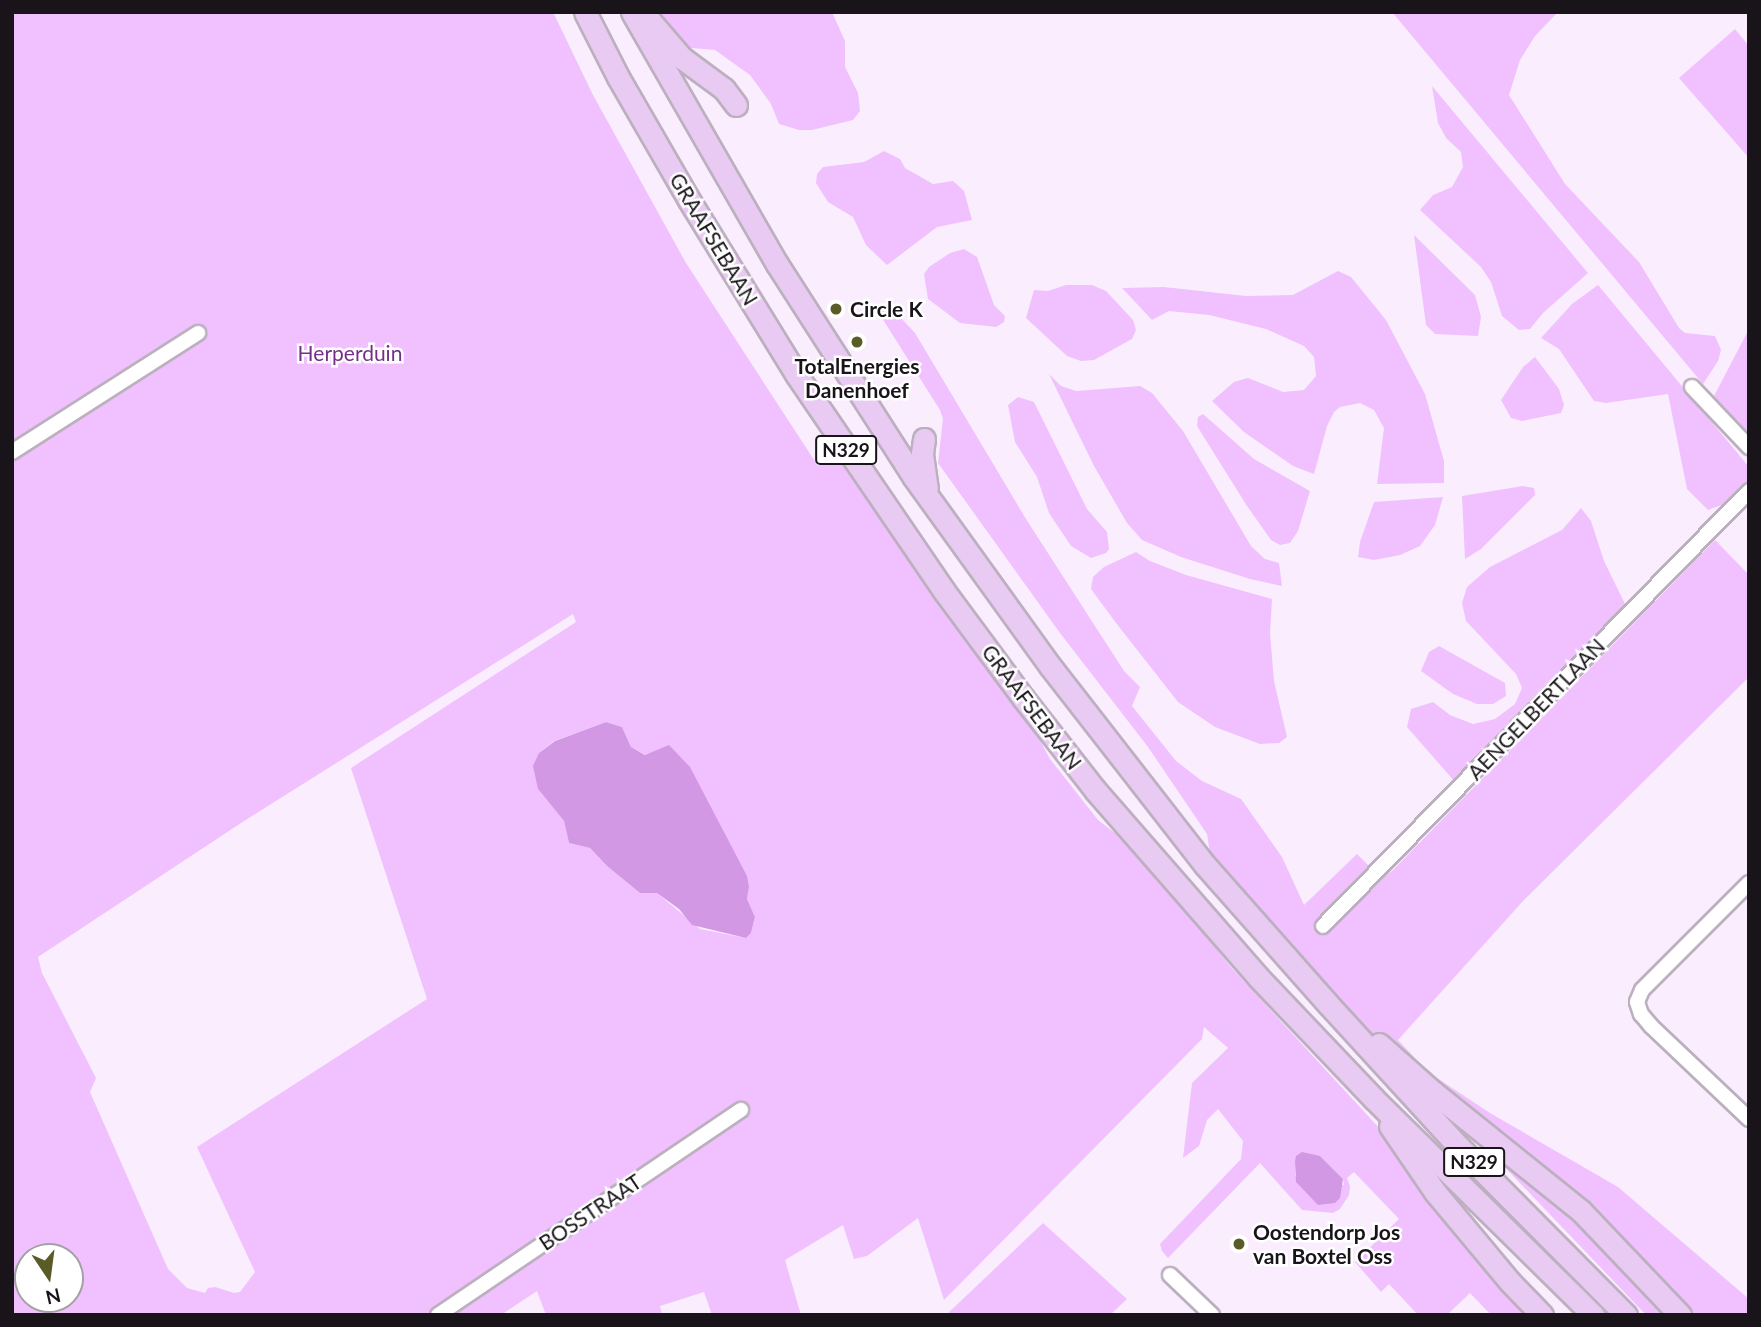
<!DOCTYPE html>
<html>
<head>
<meta charset="utf-8">
<style>
  body { margin:0 }
  #map { position:relative; width:1761px; height:1327px; overflow:hidden; background:#faeefe; font-family:Lato,sans-serif }
  div>[style] { position:absolute }
  .green>* { inset:0; background:#f0c1fe }
  .water>* { inset:0; background:#d398e4 }
  .roads { filter:drop-shadow(2px 0 #bcb0bf) drop-shadow(-2px 0 #bcb0bf) drop-shadow(0 2px #bcb0bf) drop-shadow(0 -2px #bcb0bf) }
  .minor>* { height:14px; margin:-7px; padding:0 7px; transform-origin:7px; border-radius:7px; background:#fff }
  .primary>* { height:21px; margin:-10.5px; padding:0 10.5px; transform-origin:10.5px; border-radius:10.5px; background:#e9caf2 }
  .dots>* { width:19px; height:19px; translate:-50% -50%; box-sizing:border-box; border:4px solid #fff; border-radius:50% }
  span { translate:-50% -50%; white-space:nowrap; text-align:center; line-height:1.15; -webkit-text-stroke:5px #fff; paint-order:stroke }
  .shield-label span { padding:2px 5px; background:#fff; border:2px solid; border-radius:5px; -webkit-text-stroke-width:0 }
  .shield-label { font-size:19px; color:#181419; font-weight:700 }
  .street-label { font-size:21px; color:#181419 }
  .poi-label { font-size:21px; color:#181419; font-weight:700 }
  .left { translate:0 -50%; text-align:left }
  .park-label { font-size:21px; color:#762f89 }
  .frame { position:absolute; inset:0; border:14px solid #181419; pointer-events:none }
  .north { position:absolute; left:14px; top:1243px; width:70px; height:70px; box-sizing:border-box; background:#fff; border:2px solid #a3a1a3; border-radius:50%; rotate:167deg; font-size:19px; font-weight:700; line-height:28px; text-align:center; color:#181419 }
  .north::after { content:''; display:block; margin:auto; width:24px; height:32px; background:#5b5b27; clip-path:polygon(50% 0,100% 100%,50% 72%,0 100%) }
</style>
</head>
<body>
<div id="map">
  <div class="green">
    <i style="clip-path:polygon(evenodd,12px 12px,553px 12px,593px 95px,686px 263px,818px 466px,839px 452px,1026px 715px,1050px 759px,1098px 820px,1132px 846px,1231px 967px,1404px 1155px,1528px 1315px,1491px 1315px,1470px 1293px,1447px 1315px,1418px 1315px,1389px 1284px,1381px 1292px,1355px 1262px,1399px 1219px,1354px 1172px,1347px 1178px,1350px 1186px,1349px 1195px,1340px 1209px,1333px 1213px,1302px 1210px,1260px 1163px,1168px 1258px,1162px 1251px,1160px 1244px,1241px 1159px,1243px 1141px,1218px 1109px,1207px 1120px,1199px 1146px,1183px 1158px,1192px 1083px,1228px 1048px,1204px 1027px,1202px 1039px,944px 1300px,918px 1218px,867px 1256px,854px 1259px,843px 1225px,785px 1260px,801px 1315px,712px 1315px,704px 1292px,660px 1306px,662px 1315px,546px 1315px,537px 1291px,501px 1315px,449px 1315px,736px 1105px,426px 1315px,12px 1315px,12px 12px,573px 614px,576px 622px,351px 768px,427px 999px,197px 1147px,255px 1272px,240px 1292px,234px 1293px,215px 1287px,208px 1288px,205px 1293px,187px 1288px,168px 1269px,90px 1092px,96px 1078px,42px 973px,38px 957px,241px 823px,573px 614px,12px 12px,606px 722px,622px 727px,631px 747px,646px 755px,656px 752px,749px 887px,747px 899px,755px 917px,751px 933px,746px 938px,700px 929px,657px 893px,640px 893px,607px 866px,590px 848px,569px 843px,564px 821px,538px 789px,539px 753px,554px 741px,606px 722px,12px 12px,1320px 1156px,1343px 1179px,1344px 1185px,1295px 1176px,1295px 1162px,1320px 1156px,12px 12px,28px 1257px,70px 1257px,70px 1299px,28px 1299px,28px 1257px)"></i>
    <i style="clip-path:polygon(652px 12px,832px 12px,845px 41px,845px 67px,858px 93px,860px 111px,853px 120px,812px 130px,799px 130px,779px 124px,771px 104px,750px 75px,715px 50px,680px 47px)"></i>
    <i style="clip-path:polygon(1392px 12px,1558px 12px,1535px 36px,1520px 60px,1509px 95px,1565px 184px,1639px 262px,1679px 328px,1685px 333px,1715px 336px,1721px 350px,1718px 361px,1703px 384px)"></i>
    <i style="clip-path:polygon(1735px 29px,1749px 46px,1749px 158px,1679px 78px)"></i>
    <i style="clip-path:polygon(1432px 86px,1588px 273px,1543px 313px,1530px 329px,1519px 330px,1502px 316px,1491px 282px,1481px 267px,1420px 210px,1433px 195px,1452px 187px,1463px 167px,1461px 152px,1446px 138px,1438px 123px)"></i>
    <i style="clip-path:polygon(884px 151px,900px 159px,905px 168px,933px 184px,953px 181px,964px 191px,972px 220px,937px 227px,887px 265px,866px 245px,853px 217px,828px 202px,816px 183px,817px 174px,823px 167px,864px 162px)"></i>
    <i style="clip-path:polygon(1414px 235px,1475px 295px,1481px 317px,1478px 336px,1435px 334px,1426px 325px)"></i>
    <i style="clip-path:polygon(964px 249px,977px 257px,994px 305px,1005px 316px,1004px 322px,996px 327px,960px 323px,928px 299px,924px 274px,929px 267px,950px 253px)"></i>
    <i style="clip-path:polygon(1338px 271px,1351px 277px,1386px 320px,1425px 394px,1444px 461px,1444px 483px,1377px 484px,1384px 428px,1374px 410px,1360px 403px,1340px 407px,1334px 412px,1327px 426px,1314px 474px,1293px 466px,1244px 432px,1212px 401px,1234px 382px,1248px 378px,1283px 392px,1304px 390px,1316px 376px,1314px 357px,1304px 346px,1266px 329px,1209px 315px,1169px 311px,1152px 320px,1122px 288px,1164px 287px,1246px 296px,1293px 295px)"></i>
    <i style="clip-path:polygon(1066px 285px,1092px 285px,1106px 291px,1133px 320px,1136px 330px,1132px 339px,1094px 360px,1081px 361px,1067px 356px,1026px 318px,1034px 290px,1048px 291px)"></i>
    <i style="clip-path:polygon(1598px 285px,1749px 467px,1749px 495px,1708px 510px,1687px 489px,1668px 394px,1606px 403px,1594px 401px,1559px 349px,1541px 338px,1572px 304px)"></i>
    <i style="clip-path:polygon(875px 307px,901px 318px,915px 333px,1026px 519px,1124px 671px,1140px 687px,1132px 706px,1176px 761px,1202px 781px,1241px 799px,1282px 857px,1304px 905px,1357px 854px,1372px 869px,1316px 926px,1323px 933px,1375px 882px,1392px 871px,1715px 540px,1749px 575px,1749px 677px,1523px 901px,1398px 1040px,1428px 1072px,1490px 1113px,1618px 1187px,1749px 1299px,1749px 1315px,1646px 1315px,1496px 1158px,1358px 1025px,1258px 911px,1210px 853px,1207px 834px,1148px 747px,1060px 633px,938px 463px,943px 419px,940px 410px)"></i>
    <i style="clip-path:polygon(1749px 329px,1749px 436px,1714px 396px)"></i>
    <i style="clip-path:polygon(1535px 357px,1559px 389px,1564px 405px,1561px 413px,1522px 421px,1511px 418px,1501px 400px,1523px 367px)"></i>
    <i style="clip-path:polygon(1049px 374px,1061px 386px,1076px 391px,1140px 386px,1152px 393px,1183px 431px,1251px 546px,1265px 559px,1279px 563px,1282px 586px,1250px 579px,1181px 557px,1142px 540px,1127px 523px,1094px 466px)"></i>
    <i style="clip-path:polygon(1018px 397px,1034px 402px,1087px 509px,1107px 532px,1109px 549px,1106px 553px,1091px 558px,1071px 546px,1049px 513px,1037px 477px,1015px 442px,1008px 405px)"></i>
    <i style="clip-path:polygon(1203px 414px,1254px 459px,1310px 491px,1298px 531px,1290px 543px,1280px 545px,1271px 540px,1247px 506px,1197px 426px,1198px 417px)"></i>
    <i style="clip-path:polygon(1523px 486px,1534px 488px,1535px 495px,1481px 549px,1465px 559px,1462px 496px)"></i>
    <i style="clip-path:polygon(1443px 497px,1435px 525px,1420px 546px,1400px 555px,1374px 560px,1358px 557px,1360px 542px,1374px 502px)"></i>
    <i style="clip-path:polygon(1581px 508px,1591px 521px,1604px 561px,1625px 604px,1455px 782px,1407px 727px,1411px 709px,1433px 702px,1450px 715px,1473px 724px,1495px 719px,1515px 704px,1522px 688px,1516px 674px,1466px 621px,1462px 603px,1467px 587px,1490px 567px,1562px 530px)"></i>
    <i style="clip-path:polygon(1136px 552px,1150px 561px,1186px 575px,1272px 599px,1270px 633px,1274px 681px,1287px 737px,1279px 743px,1260px 744px,1215px 727px,1178px 702px,1116px 623px,1091px 589px,1093px 577px,1104px 567px)"></i>
    <i style="clip-path:polygon(1439px 646px,1505px 683px,1506px 696px,1493px 704px,1477px 704px,1453px 694px,1421px 671px,1429px 652px)"></i>
    <i style="clip-path:polygon(1043px 1223px,1127px 1299px,1110px 1315px,946px 1315px)"></i>
  </div>
  <div class="water">
    <i style="clip-path:polygon(606px 722px,622px 727px,631px 747px,645px 755px,669px 745px,690px 767px,747px 876px,749px 887px,747px 899px,755px 917px,751px 933px,746px 938px,692px 925px,679px 909px,657px 893px,640px 893px,607px 866px,590px 848px,569px 843px,564px 821px,538px 789px,533px 766px,539px 753px,555px 741px)"></i>
    <i style="clip-path:polygon(1302px 1152px,1320px 1156px,1343px 1179px,1340px 1198px,1335px 1203px,1318px 1205px,1296px 1182px,1295px 1162px,1296px 1156px)"></i>
  </div>
  <div class="roads">
    <div class="minor">
      <i style="left:1692px;top:387px;width:83px;rotate:46.5deg"></i>
      <i style="left:12px;top:452px;width:221px;rotate:-32.6deg"></i>
      <i style="left:1749px;top:883px;width:151px;rotate:135deg"></i>
      <i style="left:1642px;top:990px;width:13px;rotate:113deg"></i>
      <i style="left:1637px;top:1002px;width:13px;rotate:72deg"></i>
      <i style="left:1641px;top:1014px;width:16px;rotate:50deg"></i>
      <i style="left:1651px;top:1026px;width:135px;rotate:43.5deg"></i>
      <i style="left:1323px;top:926px;width:609px;rotate:-45.6deg"></i>
      <i style="left:1170px;top:1275px;width:58px;rotate:43.6deg"></i>
      <i style="left:438px;top:1315px;width:366px;rotate:-34.1deg"></i>
    </div>
    <div class="primary">
      <i style="left:585px;top:12px;width:73px;rotate:63.1deg"></i>
      <i style="left:618px;top:77px;width:142px;rotate:60deg"></i>
      <i style="left:689px;top:200px;width:204px;rotate:58.4deg"></i>
      <i style="left:796px;top:374px;width:263px;rotate:55.7deg"></i>
      <i style="left:944px;top:591px;width:134px;rotate:53.5deg"></i>
      <i style="left:1024px;top:699px;width:115px;rotate:52deg"></i>
      <i style="left:1095px;top:790px;width:248px;rotate:48.9deg"></i>
      <i style="left:1258px;top:977px;width:168px;rotate:46.4deg"></i>
      <i style="left:1374px;top:1099px;width:308px;rotate:44.6deg"></i>
      <i style="left:632px;top:12px;width:291px;rotate:60.1deg"></i>
      <i style="left:777px;top:264px;width:252px;rotate:57.3deg"></i>
      <i style="left:913px;top:476px;width:234px;rotate:54.2deg"></i>
      <i style="left:1050px;top:666px;width:252px;rotate:52.1deg"></i>
      <i style="left:1205px;top:865px;width:186px;rotate:48.5deg"></i>
      <i style="left:1328px;top:1004px;width:194px;rotate:47.5deg"></i>
      <i style="left:1459px;top:1147px;width:237px;rotate:45.2deg"></i>
      <i style="left:646px;top:16px;width:55px;rotate:49.4deg"></i>
      <i style="left:682px;top:58px;width:52px;rotate:36.4deg"></i>
      <i style="left:724px;top:89px;width:20px;rotate:53deg"></i>
      <i style="left:924px;top:439px;width:15px;rotate:98deg"></i>
      <i style="left:922px;top:454px;width:35px;rotate:82deg"></i>
      <i style="left:1379px;top:1044px;width:72px;rotate:41.6deg"></i>
      <i style="left:1433px;top:1092px;width:190px;rotate:38.8deg"></i>
      <i style="left:1581px;top:1211px;width:144px;rotate:46.4deg"></i>
      <i style="left:1390px;top:1126px;width:80px;rotate:55.7deg"></i>
      <i style="left:1435px;top:1192px;width:117px;rotate:50.2deg"></i>
      <i style="left:1510px;top:1282px;width:46px;rotate:45.9deg"></i>
    </div>
  </div>
  <div class="dots">
    <i style="left:836px;top:309px;background:#5b5b27"></i>
    <i style="left:857px;top:342px;background:#5b5b27"></i>
    <i style="left:1239px;top:1244px;background:#5b5b27"></i>
  </div>
  <div class="shield-label">
    <span style="left:846px;top:450px">N329</span>
    <span style="left:1474px;top:1162px">N329</span>
  </div>
  <div class="street-label">
    <span style="left:714px;top:239px;rotate:59deg">GRAAFSEBAAN</span>
    <span style="left:1032px;top:707px;rotate:53deg">GRAAFSEBAAN</span>
    <span style="left:1536px;top:709px;rotate:-46deg">AENGELBERTLAAN</span>
    <span style="left:590px;top:1212px;rotate:-34deg">BOSSTRAAT</span>
  </div>
  <div class="poi-label">
    <span class="left" style="left:850px;top:309px">Circle K</span>
    <span style="left:857px;top:378px">TotalEnergies<br>Danenhoef</span>
    <span class="left" style="left:1253px;top:1244px">Oostendorp Jos<br>van Boxtel Oss</span>
  </div>
  <div class="park-label">
    <span style="left:350px;top:353px">Herperduin</span>
  </div>
  <div class="frame"></div>
  <div class="north">N</div>
</div>
</body>
</html>
